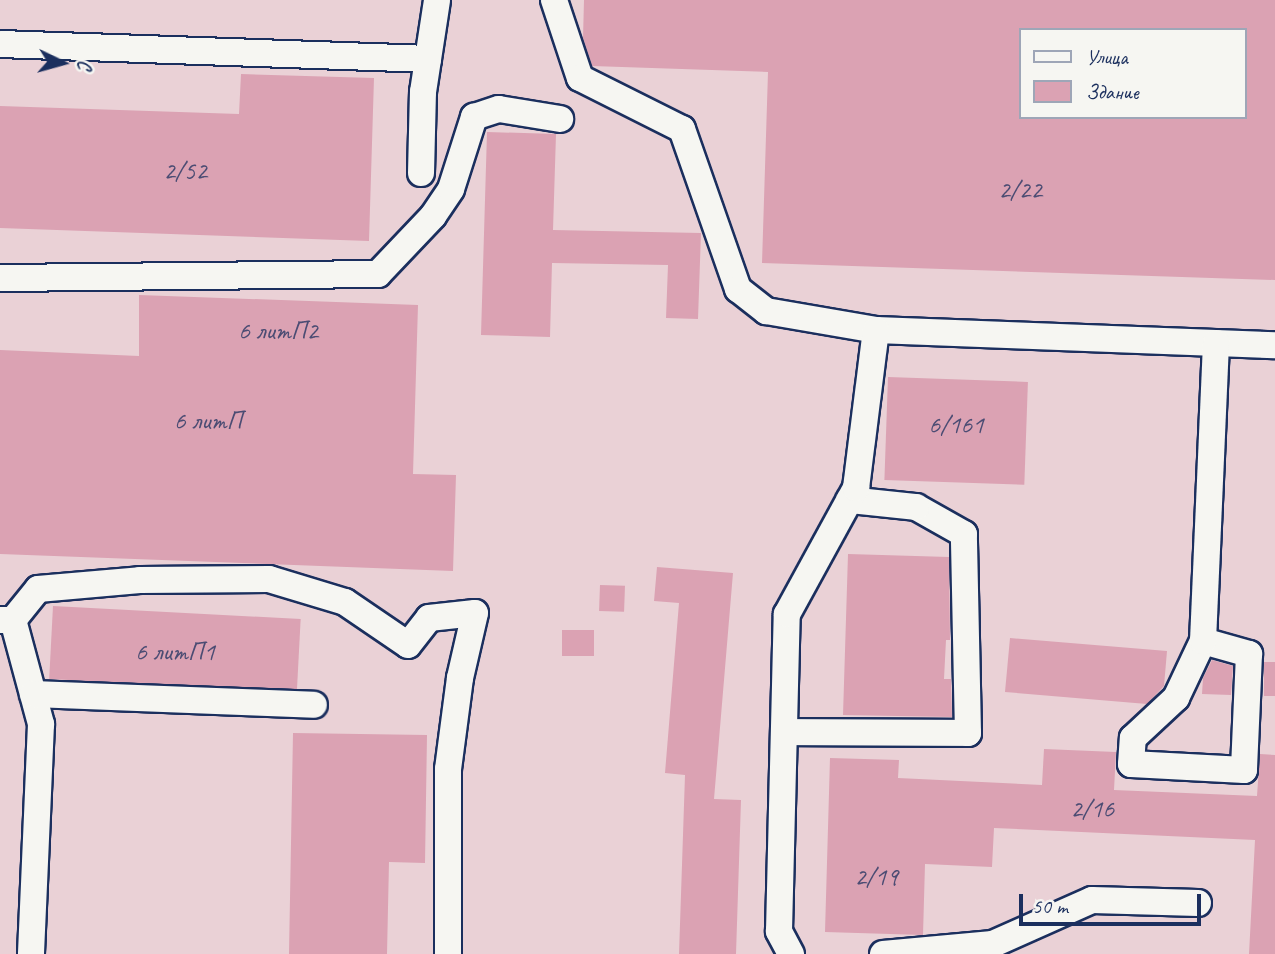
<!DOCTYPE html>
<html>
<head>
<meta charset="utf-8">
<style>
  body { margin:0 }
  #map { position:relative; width:1275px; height:954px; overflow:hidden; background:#f1e5e5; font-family:Caveat,sans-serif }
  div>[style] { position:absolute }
  .built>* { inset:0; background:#ead1d6 }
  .building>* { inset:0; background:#dba2b3; transform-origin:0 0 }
  .roads { filter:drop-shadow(2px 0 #1b2f5e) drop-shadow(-2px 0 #1b2f5e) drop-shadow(0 2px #1b2f5e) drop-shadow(0 -2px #1b2f5e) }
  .minor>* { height:26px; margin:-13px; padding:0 13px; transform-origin:13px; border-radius:13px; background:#f6f6f2 }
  span { translate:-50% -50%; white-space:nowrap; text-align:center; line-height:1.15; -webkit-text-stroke:6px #f6f6f2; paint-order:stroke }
  .number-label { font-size:26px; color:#4b4c73 }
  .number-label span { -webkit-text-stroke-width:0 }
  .legend { position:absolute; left:1019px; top:28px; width:228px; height:91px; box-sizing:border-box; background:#f6f6f2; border:2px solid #9ea6b7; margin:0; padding:9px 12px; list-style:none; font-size:21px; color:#1b2f5e }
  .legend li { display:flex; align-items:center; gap:14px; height:35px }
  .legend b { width:35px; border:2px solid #9ea6b7 }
  .north { position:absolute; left:28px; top:28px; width:70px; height:70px; -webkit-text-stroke:5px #f6f6f2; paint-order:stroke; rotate:95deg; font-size:19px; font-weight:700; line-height:28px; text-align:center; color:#1b2f5e }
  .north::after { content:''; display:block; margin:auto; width:24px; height:32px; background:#1b2f5e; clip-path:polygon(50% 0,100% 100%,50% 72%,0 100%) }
  .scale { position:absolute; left:1019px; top:894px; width:182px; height:32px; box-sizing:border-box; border:4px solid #1b2f5e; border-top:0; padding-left:9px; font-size:21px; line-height:24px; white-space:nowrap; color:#1b2f5e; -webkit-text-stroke:5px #f6f6f2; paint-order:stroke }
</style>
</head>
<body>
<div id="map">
  <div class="built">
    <i style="clip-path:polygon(evenodd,0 0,1275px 0,1275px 954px,0 954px,0 0,1021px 30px,1245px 30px,1245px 117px,1021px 117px,1021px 30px)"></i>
  </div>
  <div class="building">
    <i style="clip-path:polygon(evenodd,584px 0,1275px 0,1275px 280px,762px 263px,768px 72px,592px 66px,583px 38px,584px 0,1021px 30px,1245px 30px,1245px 117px,1021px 117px,1021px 30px)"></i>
    <i style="clip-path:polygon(241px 74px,374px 78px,369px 241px,0 228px,0 106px,239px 114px)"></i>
    <i style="clip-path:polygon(487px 132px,556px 134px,553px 230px,701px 233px,698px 319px,666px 318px,668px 265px,552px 263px,550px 337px,481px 335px)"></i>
    <i style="clip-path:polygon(139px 295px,418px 305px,413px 474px,456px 475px,453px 571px,0 554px,0 350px,139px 356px)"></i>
    <i style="left:888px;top:377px;width:140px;height:103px;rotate:2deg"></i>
    <i style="clip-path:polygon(848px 554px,949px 557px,950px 640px,946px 640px,944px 679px,951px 679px,952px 717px,843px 715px)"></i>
    <i style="clip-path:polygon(657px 567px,733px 573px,714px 799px,741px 800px,736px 954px,679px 954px,685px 775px,665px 773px,679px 603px,654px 601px)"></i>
    <i style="left:600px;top:585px;width:25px;height:26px;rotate:2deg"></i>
    <i style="left:53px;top:606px;width:248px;height:73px;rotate:3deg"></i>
    <i style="left:562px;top:630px;width:32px;height:26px"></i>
    <i style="clip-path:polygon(1010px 638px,1167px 651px,1164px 686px,1147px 704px,1005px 692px)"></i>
    <i style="clip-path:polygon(1212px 660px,1233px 666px,1231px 695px,1202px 694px,1203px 678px)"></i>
    <i style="left:1264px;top:662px;width:11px;height:34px"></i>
    <i style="clip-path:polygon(293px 733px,427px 735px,425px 863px,389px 862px,387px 954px,289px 954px)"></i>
    <i style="clip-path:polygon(1044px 749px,1116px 752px,1114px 790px,1257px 796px,1260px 754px,1275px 755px,1275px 954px,1249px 954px,1255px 840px,994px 828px,992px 867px,925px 864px,923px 935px,825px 932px,830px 758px,899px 760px,898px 778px,1042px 785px)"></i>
  </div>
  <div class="roads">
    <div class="minor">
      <i style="left:554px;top:0;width:82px;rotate:71.6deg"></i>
      <i style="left:580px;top:78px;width:114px;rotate:26.6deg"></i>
      <i style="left:682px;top:129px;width:170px;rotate:70.7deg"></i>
      <i style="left:738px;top:289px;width:36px;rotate:38deg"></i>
      <i style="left:766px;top:311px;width:112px;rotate:9.8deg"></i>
      <i style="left:876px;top:330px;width:399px;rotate:2.2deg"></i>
      <i style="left:0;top:44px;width:428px;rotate:2deg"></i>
      <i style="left:421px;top:173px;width:81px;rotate:-88.6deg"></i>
      <i style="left:423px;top:92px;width:93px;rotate:-81.3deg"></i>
      <i style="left:0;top:278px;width:378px;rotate:-0.6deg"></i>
      <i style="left:378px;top:274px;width:80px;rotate:-46.5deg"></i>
      <i style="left:433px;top:216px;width:32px;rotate:-56deg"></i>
      <i style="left:451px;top:189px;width:76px;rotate:-72.3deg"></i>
      <i style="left:474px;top:117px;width:26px;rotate:-18deg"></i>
      <i style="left:499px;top:109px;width:62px;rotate:9.3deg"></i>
      <i style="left:0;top:620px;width:13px"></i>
      <i style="left:13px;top:620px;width:108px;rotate:74.9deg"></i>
      <i style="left:41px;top:724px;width:230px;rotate:92.5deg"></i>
      <i style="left:13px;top:620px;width:40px;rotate:-51deg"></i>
      <i style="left:38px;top:589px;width:102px;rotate:-5deg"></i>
      <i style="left:140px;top:580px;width:129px;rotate:-0.4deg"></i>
      <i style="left:269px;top:579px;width:79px;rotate:16.8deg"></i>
      <i style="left:345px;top:602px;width:76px;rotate:34.3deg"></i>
      <i style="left:408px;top:645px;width:34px;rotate:-52deg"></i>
      <i style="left:429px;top:618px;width:46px;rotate:-6.2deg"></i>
      <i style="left:475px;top:613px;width:67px;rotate:103deg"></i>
      <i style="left:460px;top:678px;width:92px;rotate:97.5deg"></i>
      <i style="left:448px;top:769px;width:185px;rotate:90deg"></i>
      <i style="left:1203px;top:641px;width:48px;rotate:15.8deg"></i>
      <i style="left:1249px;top:654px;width:116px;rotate:92.5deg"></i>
      <i style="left:1244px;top:770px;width:113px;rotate:-177deg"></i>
      <i style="left:1131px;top:764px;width:26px;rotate:-86deg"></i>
      <i style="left:1133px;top:738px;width:59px;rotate:-42.9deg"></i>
      <i style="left:1176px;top:698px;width:63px;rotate:-64.7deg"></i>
      <i style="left:1203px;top:641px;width:298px;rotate:-87.5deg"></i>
      <i style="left:33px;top:694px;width:281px;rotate:2.2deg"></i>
      <i style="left:784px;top:732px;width:184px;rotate:0.3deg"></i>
      <i style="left:968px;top:733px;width:199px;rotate:-91.2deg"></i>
      <i style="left:964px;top:534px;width:55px;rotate:-150.6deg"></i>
      <i style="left:916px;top:507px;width:67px;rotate:-174deg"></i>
      <i style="left:791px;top:954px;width:26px;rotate:-118deg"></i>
      <i style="left:779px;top:931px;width:317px;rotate:-88.6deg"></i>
      <i style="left:787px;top:614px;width:144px;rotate:-61.3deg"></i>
      <i style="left:856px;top:488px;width:159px;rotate:-82.8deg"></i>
      <i style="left:883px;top:954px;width:110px;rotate:-5.2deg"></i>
      <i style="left:993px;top:944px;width:108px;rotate:-24deg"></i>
      <i style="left:1092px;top:900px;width:106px;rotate:1.6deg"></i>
    </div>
  </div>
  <div class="number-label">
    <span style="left:185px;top:171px">2/52</span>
    <span style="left:1020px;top:190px">2/22</span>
    <span style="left:278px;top:331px">6 литП2</span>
    <span style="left:208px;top:421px">6 литП</span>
    <span style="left:956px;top:425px">6/161</span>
    <span style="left:175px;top:652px">6 литП1</span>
    <span style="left:1092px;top:809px">2/16</span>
    <span style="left:876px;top:877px">2/19</span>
  </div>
  <ul class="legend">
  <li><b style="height:9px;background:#f6f6f2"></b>Улица</li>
  <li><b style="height:19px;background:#dba2b3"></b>Здание</li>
  </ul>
  <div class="north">С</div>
  <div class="scale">50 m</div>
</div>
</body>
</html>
